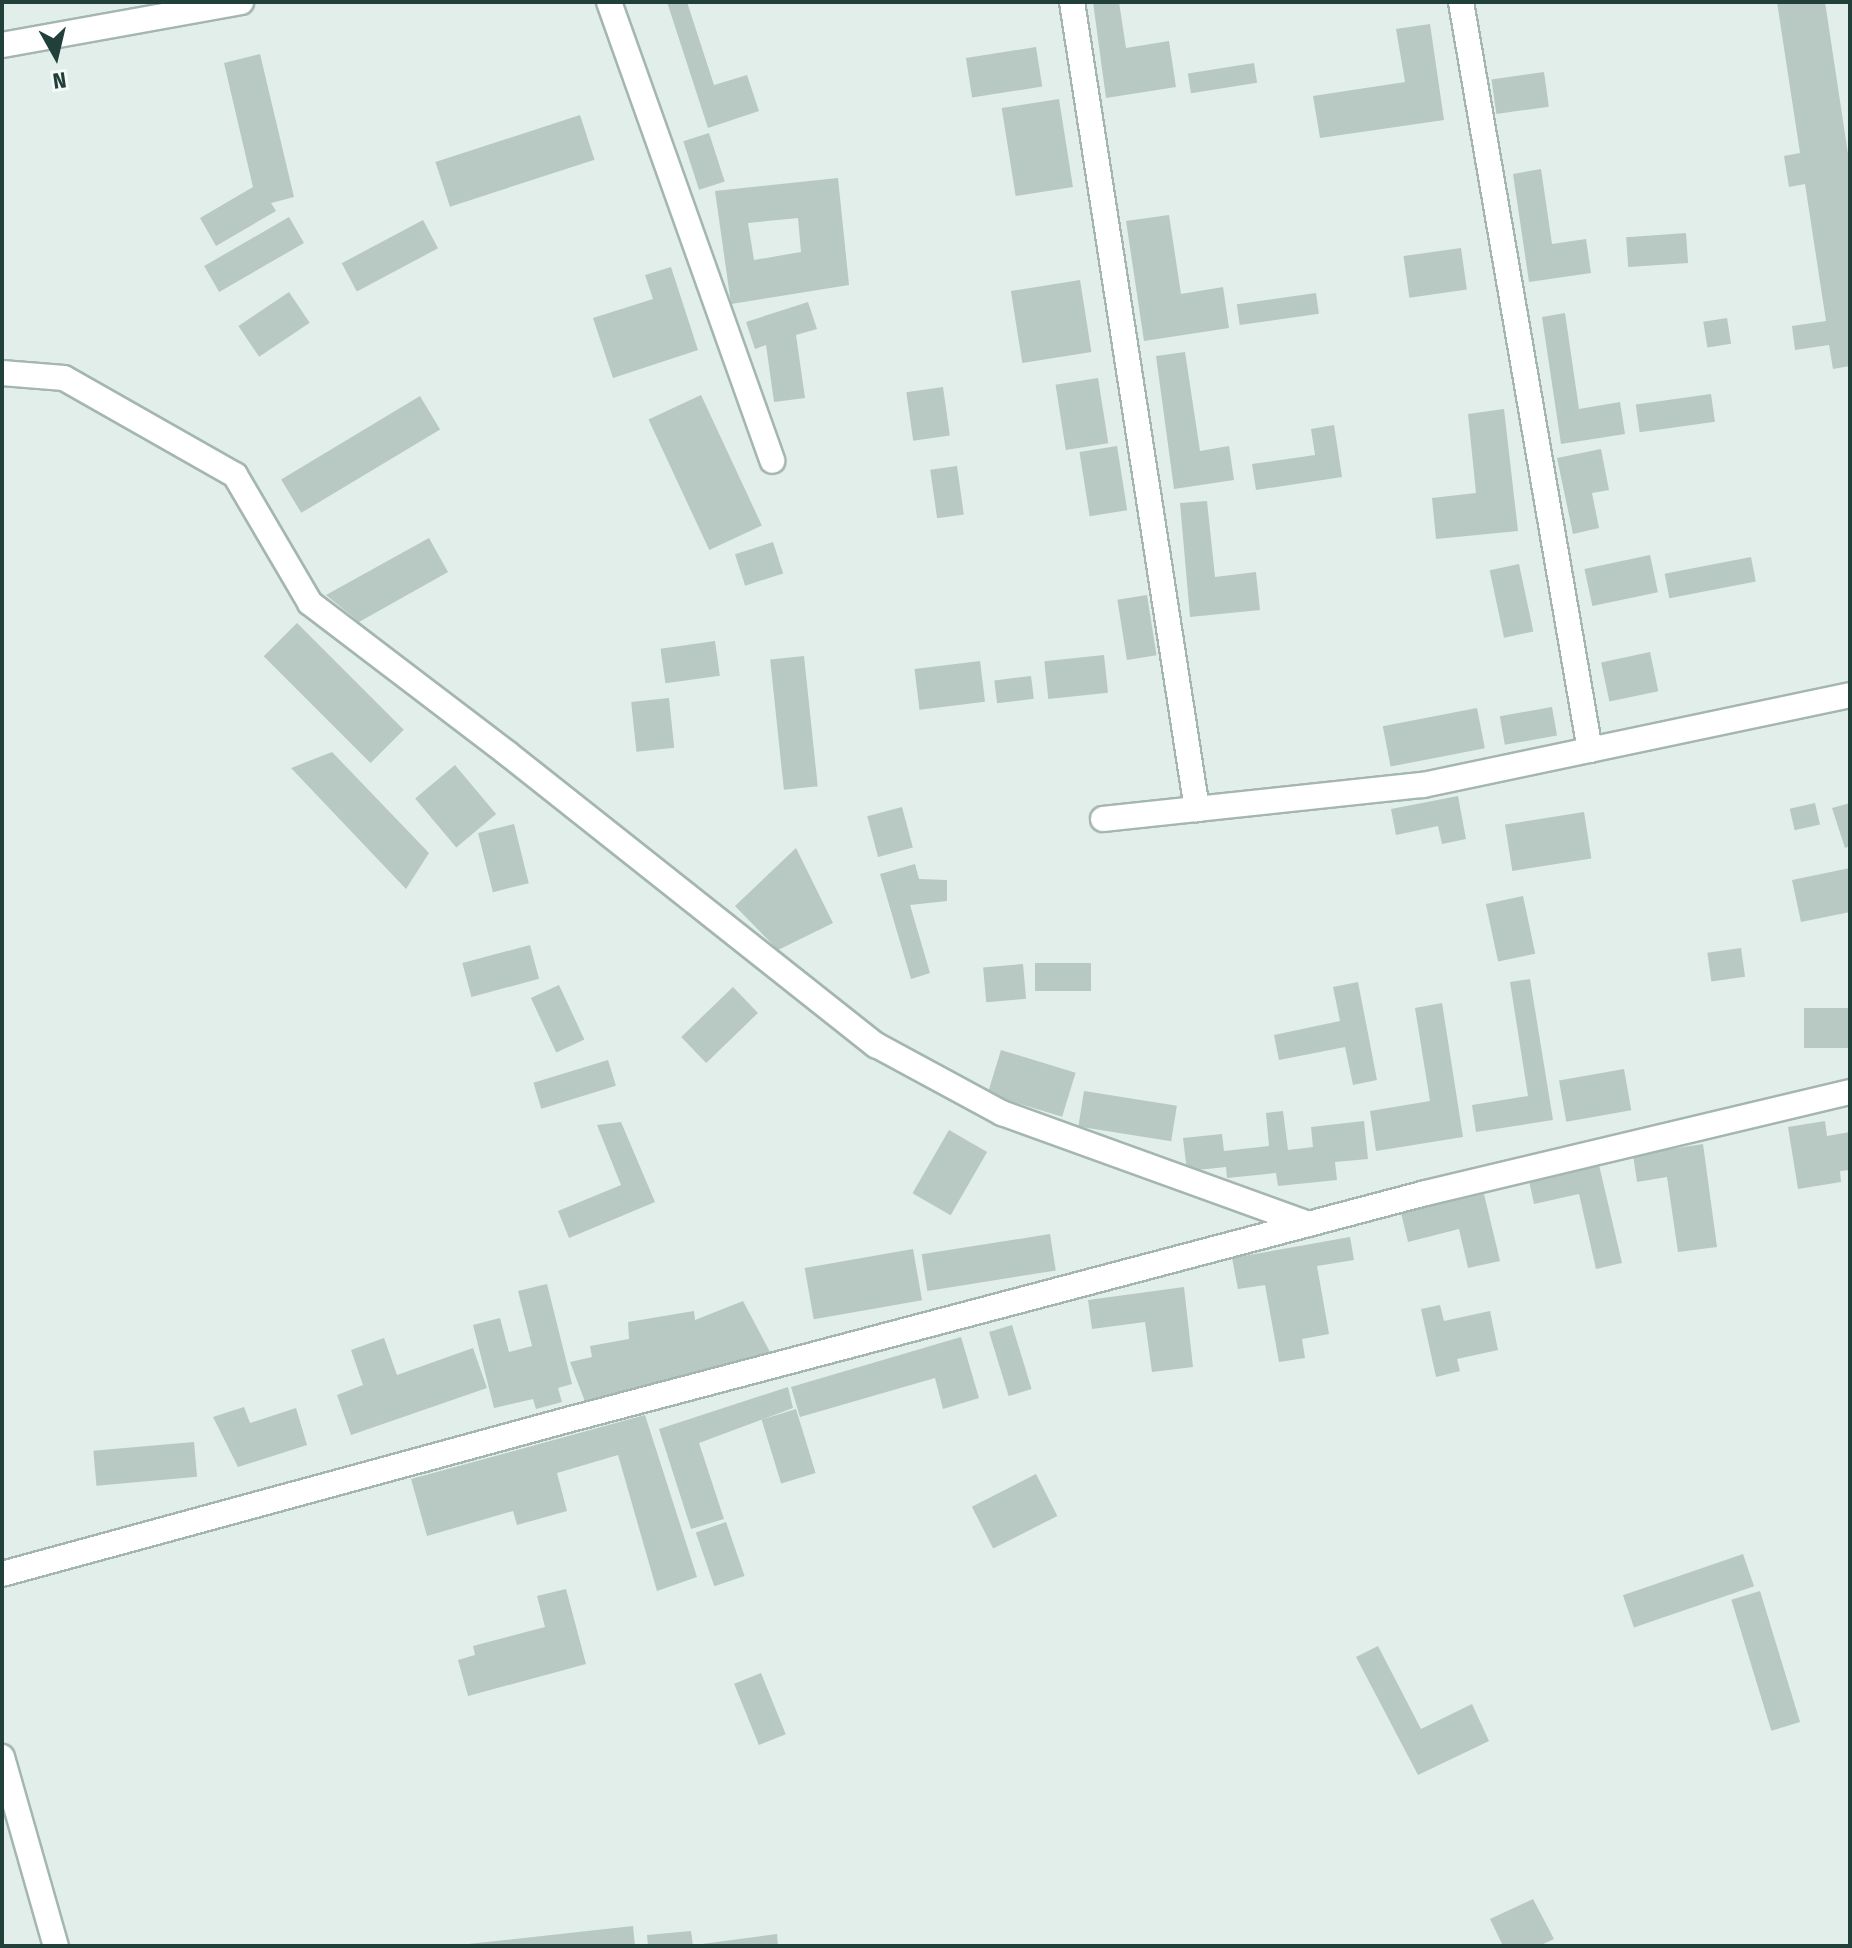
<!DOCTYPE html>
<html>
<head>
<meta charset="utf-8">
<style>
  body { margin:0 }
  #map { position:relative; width:1852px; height:1948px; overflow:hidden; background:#e2eee9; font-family:"Fira Sans Condensed",sans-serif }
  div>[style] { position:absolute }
  .building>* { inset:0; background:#b7c9c2; transform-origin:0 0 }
  .roads { filter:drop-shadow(2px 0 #a4b6b1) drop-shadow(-2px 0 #a4b6b1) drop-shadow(0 2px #a4b6b1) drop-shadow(0 -2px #a4b6b1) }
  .minor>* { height:24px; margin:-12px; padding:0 12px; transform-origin:12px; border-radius:12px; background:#fff }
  span { translate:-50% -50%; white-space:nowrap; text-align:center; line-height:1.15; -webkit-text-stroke:6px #f3faf7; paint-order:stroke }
  .frame { position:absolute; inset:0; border:4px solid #204039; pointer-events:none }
  .north { position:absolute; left:16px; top:16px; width:80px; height:80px; -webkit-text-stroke:6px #f3faf7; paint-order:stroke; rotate:172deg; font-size:22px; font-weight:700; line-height:32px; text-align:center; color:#204039 }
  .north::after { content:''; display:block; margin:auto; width:28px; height:36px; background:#204039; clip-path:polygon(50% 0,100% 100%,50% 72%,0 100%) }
</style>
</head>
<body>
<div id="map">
  <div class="building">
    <i style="clip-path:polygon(667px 2px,687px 2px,714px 85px,747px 75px,759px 111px,708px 128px)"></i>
    <i style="clip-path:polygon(1093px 2px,1119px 2px,1126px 48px,1169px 41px,1176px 87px,1106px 98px)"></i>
    <i style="clip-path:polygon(1777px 2px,1825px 2px,1850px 167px,1850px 366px,1833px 369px,1829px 345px,1795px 350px,1792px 326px,1826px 321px,1805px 184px,1789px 187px,1784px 156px,1800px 153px)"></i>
    <i style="clip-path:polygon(1430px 24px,1444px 120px,1320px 138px,1313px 96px,1405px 82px,1396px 29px)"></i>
    <i style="left:1036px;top:47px;width:40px;height:71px;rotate:81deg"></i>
    <i style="clip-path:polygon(260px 54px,294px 197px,271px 203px,276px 211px,216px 246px,200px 218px,253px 187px,224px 63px)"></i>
    <i style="left:1254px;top:63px;width:20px;height:67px;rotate:81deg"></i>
    <i style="left:1544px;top:72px;width:35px;height:53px;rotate:82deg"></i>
    <i style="left:1059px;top:99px;width:89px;height:58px;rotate:81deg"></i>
    <i style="left:580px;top:115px;width:47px;height:152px;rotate:72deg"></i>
    <i style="left:709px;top:133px;width:51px;height:27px;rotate:72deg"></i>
    <i style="clip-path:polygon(1541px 169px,1552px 244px,1586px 239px,1591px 273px,1529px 282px,1513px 174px)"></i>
    <i style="clip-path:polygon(evenodd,838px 178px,849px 285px,731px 304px,715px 191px,838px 178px,798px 218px,801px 252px,754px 260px,748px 223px,798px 218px)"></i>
    <i style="clip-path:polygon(1169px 215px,1181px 294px,1223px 287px,1229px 328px,1144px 341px,1126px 221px)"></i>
    <i style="left:289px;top:217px;width:30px;height:98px;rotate:60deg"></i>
    <i style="left:423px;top:220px;width:32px;height:92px;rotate:62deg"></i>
    <i style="left:1686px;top:233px;width:30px;height:60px;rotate:86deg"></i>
    <i style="left:1461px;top:248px;width:42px;height:58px;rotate:82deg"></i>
    <i style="clip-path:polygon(671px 267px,698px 350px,613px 378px,593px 318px,653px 299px,645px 275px)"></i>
    <i style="left:1080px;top:280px;width:73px;height:70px;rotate:81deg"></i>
    <i style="left:289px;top:292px;width:37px;height:61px;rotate:56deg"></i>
    <i style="left:1316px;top:293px;width:21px;height:80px;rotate:82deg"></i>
    <i style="clip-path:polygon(808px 302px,817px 329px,796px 335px,805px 398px,774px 402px,766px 345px,755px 349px,746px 322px)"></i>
    <i style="clip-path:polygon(1565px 313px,1579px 409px,1620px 402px,1625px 434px,1561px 444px,1542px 317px)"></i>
    <i style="left:1727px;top:318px;width:26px;height:24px;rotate:81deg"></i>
    <i style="clip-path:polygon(1185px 352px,1200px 451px,1229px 446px,1234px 480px,1174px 489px,1156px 356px)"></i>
    <i style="left:1098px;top:378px;width:66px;height:43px;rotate:81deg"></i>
    <i style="left:943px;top:387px;width:49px;height:37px;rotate:82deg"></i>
    <i style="left:1711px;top:394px;width:28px;height:76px;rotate:82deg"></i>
    <i style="left:701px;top:395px;width:144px;height:58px;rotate:65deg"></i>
    <i style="left:420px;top:396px;width:39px;height:162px;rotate:59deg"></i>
    <i style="clip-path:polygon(1504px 409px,1518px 531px,1436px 539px,1432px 498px,1476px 493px,1468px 414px)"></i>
    <i style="clip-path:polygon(1334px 425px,1342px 477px,1256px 490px,1252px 464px,1315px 455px,1311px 429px)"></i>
    <i style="left:1117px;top:446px;width:65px;height:38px;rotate:81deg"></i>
    <i style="clip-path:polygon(1601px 449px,1609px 490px,1592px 493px,1599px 528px,1573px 534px,1557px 458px)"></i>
    <i style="left:957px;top:466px;width:49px;height:27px;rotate:82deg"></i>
    <i style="clip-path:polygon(1207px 501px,1215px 577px,1256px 572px,1260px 610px,1190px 617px,1180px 503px)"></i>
    <i style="clip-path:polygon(429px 538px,448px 572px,359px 622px,326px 595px)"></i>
    <i style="left:773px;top:542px;width:33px;height:40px;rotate:72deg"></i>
    <i style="left:1650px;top:555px;width:38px;height:67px;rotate:78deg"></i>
    <i style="left:1751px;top:557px;width:25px;height:88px;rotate:79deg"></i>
    <i style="left:1519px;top:564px;width:69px;height:30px;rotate:78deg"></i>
    <i style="left:1147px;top:595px;width:61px;height:30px;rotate:81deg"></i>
    <i style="left:297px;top:623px;width:151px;height:47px;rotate:45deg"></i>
    <i style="left:715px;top:641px;width:35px;height:55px;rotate:82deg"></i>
    <i style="left:1650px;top:652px;width:40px;height:50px;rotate:78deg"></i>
    <i style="left:1104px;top:655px;width:38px;height:60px;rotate:84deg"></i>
    <i style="left:804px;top:656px;width:131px;height:34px;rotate:84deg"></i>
    <i style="left:980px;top:661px;width:41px;height:66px;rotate:83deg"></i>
    <i style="left:1031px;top:676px;width:23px;height:37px;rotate:83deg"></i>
    <i style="left:669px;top:698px;width:50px;height:38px;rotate:84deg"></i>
    <i style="left:1552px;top:707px;width:29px;height:53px;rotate:80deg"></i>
    <i style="left:1477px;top:708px;width:41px;height:96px;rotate:79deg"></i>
    <i style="clip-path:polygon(332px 752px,429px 853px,406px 889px,291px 768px)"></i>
    <i style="left:455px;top:765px;width:64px;height:52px;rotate:50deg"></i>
    <i style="clip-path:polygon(1458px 796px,1466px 839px,1442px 844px,1438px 826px,1396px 835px,1391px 809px)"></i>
    <i style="left:1815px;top:803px;width:22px;height:26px;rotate:77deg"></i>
    <i style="clip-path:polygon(1850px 803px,1850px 846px,1845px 848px,1832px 808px)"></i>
    <i style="left:902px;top:807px;width:42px;height:36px;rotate:75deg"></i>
    <i style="left:1584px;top:812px;width:47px;height:80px;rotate:81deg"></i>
    <i style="left:514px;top:824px;width:61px;height:37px;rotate:76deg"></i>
    <i style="clip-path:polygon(796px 848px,833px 923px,778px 950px,735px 906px)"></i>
    <i style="clip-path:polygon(915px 864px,919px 879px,947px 880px,947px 901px,910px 905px,930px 973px,911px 979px,880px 874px)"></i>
    <i style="clip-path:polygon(1850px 868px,1850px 912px,1801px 922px,1792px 880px)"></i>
    <i style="left:1523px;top:896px;width:59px;height:38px;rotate:78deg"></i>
    <i style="left:530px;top:945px;width:35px;height:70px;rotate:75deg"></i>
    <i style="left:1741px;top:948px;width:29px;height:34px;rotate:82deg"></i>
    <i style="left:1091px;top:963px;width:28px;height:56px;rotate:90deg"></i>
    <i style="left:1023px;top:964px;width:35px;height:40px;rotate:85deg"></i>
    <i style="clip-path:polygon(1530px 979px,1553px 1120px,1476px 1132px,1472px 1105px,1528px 1096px,1510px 982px)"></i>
    <i style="clip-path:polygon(1358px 982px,1377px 1080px,1353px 1085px,1345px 1047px,1279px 1060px,1274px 1035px,1340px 1021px,1333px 987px)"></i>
    <i style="left:559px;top:985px;width:60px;height:31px;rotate:65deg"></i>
    <i style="left:733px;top:987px;width:36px;height:72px;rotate:46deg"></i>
    <i style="clip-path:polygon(1442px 1003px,1463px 1137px,1376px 1151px,1370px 1111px,1430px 1101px,1415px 1008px)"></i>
    <i style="left:1850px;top:1008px;width:40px;height:46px;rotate:90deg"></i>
    <i style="left:1001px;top:1050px;width:78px;height:46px;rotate:17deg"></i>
    <i style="left:608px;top:1060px;width:27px;height:78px;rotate:73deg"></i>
    <i style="left:1624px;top:1069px;width:42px;height:66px;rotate:80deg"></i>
    <i style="left:1084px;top:1091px;width:94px;height:36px;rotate:9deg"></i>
    <i style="clip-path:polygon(1283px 1111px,1288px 1150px,1313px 1147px,1311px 1127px,1364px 1121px,1368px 1159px,1335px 1162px,1337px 1180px,1278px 1186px,1276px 1173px,1227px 1178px,1226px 1167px,1187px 1171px,1183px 1138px,1222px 1134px,1224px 1151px,1269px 1146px,1266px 1113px)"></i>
    <i style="clip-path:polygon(1825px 1121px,1827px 1136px,1850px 1132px,1850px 1170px,1840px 1171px,1841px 1182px,1798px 1189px,1788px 1127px)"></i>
    <i style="clip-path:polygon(621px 1122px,655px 1202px,569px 1238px,558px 1211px,621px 1185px,597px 1125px)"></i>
    <i style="left:949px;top:1130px;width:44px;height:73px;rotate:30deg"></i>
    <i style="clip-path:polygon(1703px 1144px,1717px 1247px,1678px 1252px,1667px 1177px,1637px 1182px,1633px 1155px)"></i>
    <i style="clip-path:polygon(1599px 1165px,1622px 1263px,1596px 1269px,1579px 1194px,1534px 1204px,1529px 1181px)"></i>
    <i style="clip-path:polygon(1484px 1194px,1500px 1261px,1468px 1268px,1459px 1229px,1408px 1242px,1401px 1213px)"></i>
    <i style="left:1050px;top:1234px;width:37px;height:130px;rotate:81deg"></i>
    <i style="clip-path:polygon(1350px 1237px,1354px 1260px,1317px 1266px,1329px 1334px,1302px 1339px,1305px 1358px,1279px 1362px,1265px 1285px,1238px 1289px,1232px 1258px)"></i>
    <i style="left:913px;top:1249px;width:52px;height:110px;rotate:80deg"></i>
    <i style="clip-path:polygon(547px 1284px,572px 1384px,558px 1388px,562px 1402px,536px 1409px,533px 1399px,494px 1408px,473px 1325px,500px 1318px,509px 1352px,532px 1346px,518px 1291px)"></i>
    <i style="clip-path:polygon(1184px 1287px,1193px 1367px,1152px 1372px,1145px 1322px,1092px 1329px,1088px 1300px)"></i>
    <i style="clip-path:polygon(743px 1301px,771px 1354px,587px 1407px,570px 1362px,592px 1357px,590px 1346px,629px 1339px,628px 1322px,694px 1311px,695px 1320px)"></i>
    <i style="clip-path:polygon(1440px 1305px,1444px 1321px,1490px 1311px,1498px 1350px,1457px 1359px,1460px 1371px,1436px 1377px,1421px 1309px)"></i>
    <i style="left:1012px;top:1325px;width:67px;height:24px;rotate:73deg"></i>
    <i style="clip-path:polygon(961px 1337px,979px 1398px,943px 1409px,935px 1378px,800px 1417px,791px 1387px)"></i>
    <i style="clip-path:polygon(384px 1338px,397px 1375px,473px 1348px,487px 1388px,351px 1435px,337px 1395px,363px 1385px,351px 1350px)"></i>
    <i style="clip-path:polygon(788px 1387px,793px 1408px,699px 1443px,724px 1519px,691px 1529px,659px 1429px)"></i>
    <i style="clip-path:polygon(244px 1407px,250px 1423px,296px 1408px,307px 1445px,238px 1467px,213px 1417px)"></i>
    <i style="left:796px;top:1409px;width:67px;height:36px;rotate:73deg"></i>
    <i style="clip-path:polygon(645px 1415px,697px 1577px,657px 1591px,618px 1455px,557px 1473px,567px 1511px,517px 1525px,513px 1511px,427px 1536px,411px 1479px)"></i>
    <i style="left:194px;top:1442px;width:35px;height:101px;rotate:85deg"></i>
    <i style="left:1036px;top:1474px;width:47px;height:72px;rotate:63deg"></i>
    <i style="left:726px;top:1522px;width:57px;height:32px;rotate:71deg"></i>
    <i style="left:1743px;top:1554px;width:34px;height:127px;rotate:71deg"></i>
    <i style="clip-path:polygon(566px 1589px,586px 1664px,468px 1696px,458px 1660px,475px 1655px,473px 1646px,545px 1627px,537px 1596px)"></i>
    <i style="left:1760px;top:1591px;width:137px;height:30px;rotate:73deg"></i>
    <i style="clip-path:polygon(1378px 1646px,1421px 1729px,1472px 1704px,1489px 1741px,1418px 1775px,1356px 1657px)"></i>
    <i style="left:761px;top:1673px;width:66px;height:29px;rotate:68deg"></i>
    <i style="clip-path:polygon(1533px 1899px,1554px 1939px,1539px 1946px,1503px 1946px,1490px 1919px)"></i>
    <i style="clip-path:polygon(633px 1926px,635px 1946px,468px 1946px,468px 1944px)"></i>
    <i style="clip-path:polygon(691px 1931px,693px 1946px,648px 1946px,647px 1935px)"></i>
    <i style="clip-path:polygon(777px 1934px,778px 1946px,702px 1946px,702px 1944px)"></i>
  </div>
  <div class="roads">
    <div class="minor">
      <i style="left:609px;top:2px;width:487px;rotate:70.4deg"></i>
      <i style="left:1072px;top:2px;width:817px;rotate:81.2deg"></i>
      <i style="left:1461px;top:2px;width:759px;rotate:80.22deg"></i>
      <i style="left:2px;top:45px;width:243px;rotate:-10.2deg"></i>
      <i style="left:2px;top:373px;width:62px;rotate:4.6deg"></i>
      <i style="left:64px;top:378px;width:197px;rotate:29.6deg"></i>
      <i style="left:235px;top:475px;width:148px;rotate:59.6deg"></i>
      <i style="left:310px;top:603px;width:248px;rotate:37.3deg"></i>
      <i style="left:507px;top:753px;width:471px;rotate:38.4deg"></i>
      <i style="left:876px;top:1045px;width:143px;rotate:28.4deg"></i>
      <i style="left:1002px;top:1113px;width:326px;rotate:19.9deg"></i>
      <i style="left:1103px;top:819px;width:322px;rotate:-6.1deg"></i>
      <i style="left:1423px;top:785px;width:436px;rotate:-11.9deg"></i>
      <i style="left:2px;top:1574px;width:590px;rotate:-15.24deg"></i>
      <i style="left:571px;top:1419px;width:884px;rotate:-14.81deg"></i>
      <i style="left:1426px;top:1193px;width:436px;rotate:-13.4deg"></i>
      <i style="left:2px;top:1757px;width:197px;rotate:74.1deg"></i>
    </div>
  </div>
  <div class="frame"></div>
  <div class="north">N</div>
</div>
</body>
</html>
